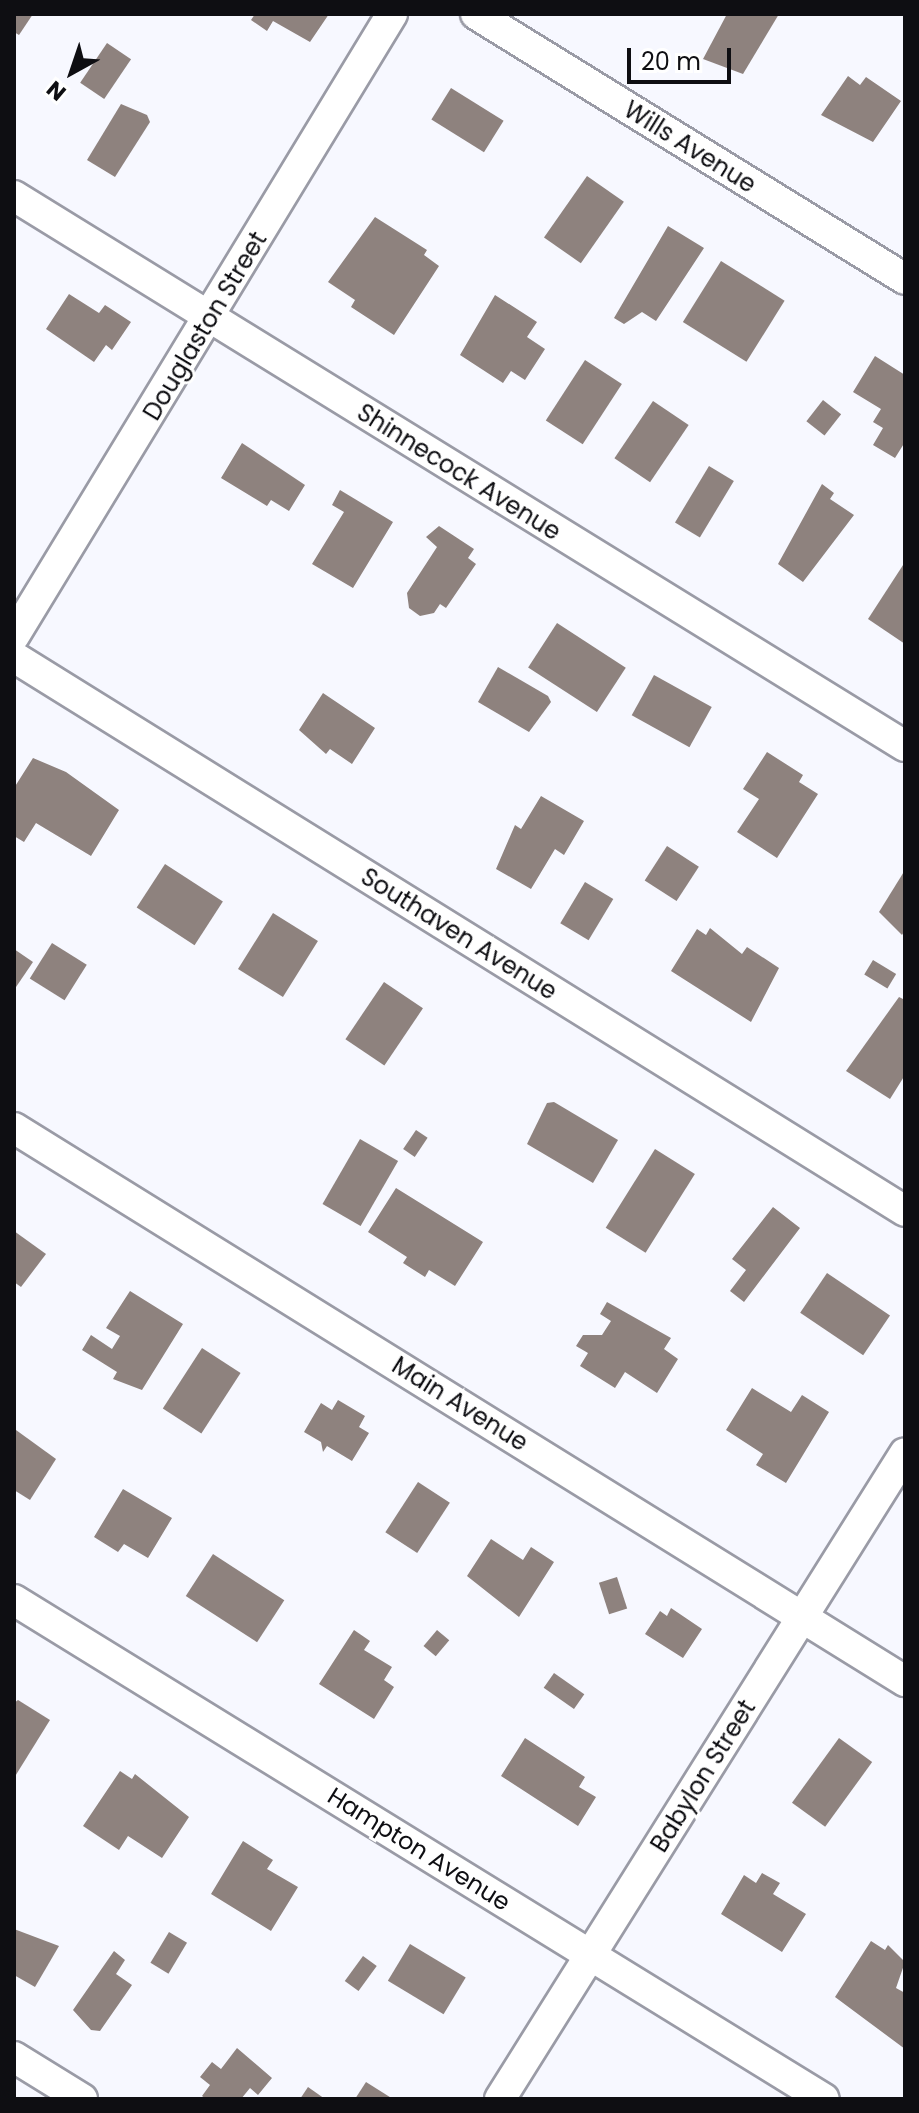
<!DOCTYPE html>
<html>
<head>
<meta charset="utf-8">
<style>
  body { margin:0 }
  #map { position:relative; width:919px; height:2113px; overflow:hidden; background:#f7f8ff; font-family:Poppins,sans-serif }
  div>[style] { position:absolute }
  .building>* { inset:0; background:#8e827e; transform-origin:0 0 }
  .roads { filter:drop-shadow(2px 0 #9a9ba6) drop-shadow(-2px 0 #9a9ba6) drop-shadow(0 2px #9a9ba6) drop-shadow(0 -2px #9a9ba6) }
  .minor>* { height:30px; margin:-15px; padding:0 15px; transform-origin:15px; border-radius:15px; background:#fff }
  span { translate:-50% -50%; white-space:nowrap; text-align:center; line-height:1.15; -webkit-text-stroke:6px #fff; paint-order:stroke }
  .street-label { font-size:24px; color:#0e0e12 }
  .frame { position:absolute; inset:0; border:16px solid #0e0e12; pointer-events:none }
  .north { position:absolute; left:32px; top:32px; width:80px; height:80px; -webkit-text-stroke:6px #fff; paint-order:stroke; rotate:220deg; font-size:22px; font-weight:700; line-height:32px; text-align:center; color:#0e0e12 }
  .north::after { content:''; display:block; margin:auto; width:28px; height:36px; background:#0e0e12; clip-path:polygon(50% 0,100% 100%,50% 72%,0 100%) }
  .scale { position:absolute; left:627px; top:48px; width:104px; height:36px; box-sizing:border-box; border:4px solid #0e0e12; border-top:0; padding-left:10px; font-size:24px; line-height:28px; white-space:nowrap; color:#0e0e12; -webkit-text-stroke:6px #fff; paint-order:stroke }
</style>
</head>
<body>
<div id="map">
  <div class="building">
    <i style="clip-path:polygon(14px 14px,33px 14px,19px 35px,14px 32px)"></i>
    <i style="clip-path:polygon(255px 14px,329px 14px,310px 42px,273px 21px,267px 31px,251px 20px)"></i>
    <i style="clip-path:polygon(727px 14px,779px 14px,743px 74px,703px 59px)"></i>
    <i style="left:107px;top:43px;width:29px;height:48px;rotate:34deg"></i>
    <i style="clip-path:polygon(848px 76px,860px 85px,866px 77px,901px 101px,873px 142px,821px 115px)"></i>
    <i style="left:451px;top:88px;width:62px;height:37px;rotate:32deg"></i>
    <i style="clip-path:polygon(121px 104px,147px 115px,150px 122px,115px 177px,87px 160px)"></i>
    <i style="left:587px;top:176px;width:45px;height:75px;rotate:35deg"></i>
    <i style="clip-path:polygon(375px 217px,427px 250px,424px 255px,439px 266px,394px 335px,351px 307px,355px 300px,328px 282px)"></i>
    <i style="clip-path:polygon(668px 226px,704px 248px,656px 321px,642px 312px,624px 324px,614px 318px)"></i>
    <i style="left:721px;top:261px;width:75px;height:72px;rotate:32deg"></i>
    <i style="clip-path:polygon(69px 294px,99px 313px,105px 305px,131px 322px,112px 350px,106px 345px,94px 362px,46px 329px)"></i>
    <i style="clip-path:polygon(495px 295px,537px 322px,527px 337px,545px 349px,525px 380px,511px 371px,503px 383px,460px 355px)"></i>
    <i style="clip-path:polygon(875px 356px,905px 375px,905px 442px,895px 458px,873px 445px,883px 428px,873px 422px,881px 409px,853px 392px)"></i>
    <i style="left:585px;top:360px;width:44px;height:72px;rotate:33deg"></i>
    <i style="left:823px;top:400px;width:23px;height:27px;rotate:38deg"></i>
    <i style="left:653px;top:401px;width:43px;height:69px;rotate:34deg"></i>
    <i style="clip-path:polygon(242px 443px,305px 485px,289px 511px,271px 500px,267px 506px,221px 478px)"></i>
    <i style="left:709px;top:466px;width:29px;height:66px;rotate:31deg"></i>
    <i style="clip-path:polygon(822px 484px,834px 493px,830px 499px,854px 515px,803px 582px,778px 564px)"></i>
    <i style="clip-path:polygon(340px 490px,393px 522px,353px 588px,312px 564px,344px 512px,332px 505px)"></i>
    <i style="clip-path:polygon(439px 526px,474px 549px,468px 558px,476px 564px,446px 608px,440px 604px,434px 613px,420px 616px,409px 608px,407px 593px,437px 547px,426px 537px)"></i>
    <i style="clip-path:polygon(905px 562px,905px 644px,868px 619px)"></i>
    <i style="left:557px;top:623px;width:82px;height:53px;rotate:33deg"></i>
    <i style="clip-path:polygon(498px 667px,548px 696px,551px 702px,529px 732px,478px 702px)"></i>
    <i style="left:654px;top:675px;width:66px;height:46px;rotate:29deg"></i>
    <i style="clip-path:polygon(323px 693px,375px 728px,352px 764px,330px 749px,326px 754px,299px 730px)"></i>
    <i style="clip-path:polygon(767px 752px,803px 775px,799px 782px,818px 794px,777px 858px,737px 832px,759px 799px,743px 789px)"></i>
    <i style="clip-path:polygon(33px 758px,66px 772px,119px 810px,91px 856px,36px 823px,24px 842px,14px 836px,14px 788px)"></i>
    <i style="clip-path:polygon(541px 796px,584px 821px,564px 855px,555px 849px,531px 889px,496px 869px,515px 825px,521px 829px)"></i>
    <i style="left:667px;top:846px;width:38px;height:41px;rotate:33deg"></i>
    <i style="left:165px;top:864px;width:69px;height:52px;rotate:33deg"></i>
    <i style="clip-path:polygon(905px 870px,905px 930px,902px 935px,879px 912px)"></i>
    <i style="left:585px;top:882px;width:33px;height:48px;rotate:31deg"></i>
    <i style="left:273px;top:913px;width:53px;height:66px;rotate:32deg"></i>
    <i style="clip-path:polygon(710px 928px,742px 954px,747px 947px,779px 968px,751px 1022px,671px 971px,697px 929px,706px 935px)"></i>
    <i style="left:52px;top:943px;width:41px;height:42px;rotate:32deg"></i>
    <i style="clip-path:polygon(14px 949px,33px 962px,14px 990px)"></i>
    <i style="left:873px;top:960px;width:27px;height:17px;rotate:31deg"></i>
    <i style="left:384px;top:982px;width:47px;height:69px;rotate:34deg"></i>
    <i style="clip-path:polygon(899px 997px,905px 1000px,905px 1075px,890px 1099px,846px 1071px)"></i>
    <i style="clip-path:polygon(554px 1102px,618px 1140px,593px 1183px,527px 1144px,547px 1103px)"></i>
    <i style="left:416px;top:1130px;width:14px;height:23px;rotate:34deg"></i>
    <i style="left:360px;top:1139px;width:44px;height:75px;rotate:30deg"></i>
    <i style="left:655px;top:1149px;width:47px;height:93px;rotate:32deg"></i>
    <i style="clip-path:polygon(396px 1188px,483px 1242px,455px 1286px,429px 1270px,425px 1277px,403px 1263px,407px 1257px,368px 1232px)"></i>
    <i style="clip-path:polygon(773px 1207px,800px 1228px,744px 1302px,730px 1291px,746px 1270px,732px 1259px)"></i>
    <i style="clip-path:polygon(14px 1231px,46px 1254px,21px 1287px,14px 1282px)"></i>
    <i style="left:827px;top:1273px;width:76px;height:48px;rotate:34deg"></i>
    <i style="clip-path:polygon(130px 1291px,183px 1324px,142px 1390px,113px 1379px,117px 1372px,82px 1350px,91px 1335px,112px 1349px,120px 1336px,106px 1328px)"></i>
    <i style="clip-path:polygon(607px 1302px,671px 1338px,664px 1349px,678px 1359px,657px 1393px,625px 1372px,615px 1388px,580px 1366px,588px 1353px,576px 1346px,583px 1335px,602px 1335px,611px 1321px,600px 1314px)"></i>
    <i style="left:202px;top:1348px;width:46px;height:72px;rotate:33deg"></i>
    <i style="clip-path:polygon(752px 1388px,791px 1412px,802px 1395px,829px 1412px,786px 1483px,756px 1465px,763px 1454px,726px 1430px)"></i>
    <i style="clip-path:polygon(338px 1400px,365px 1416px,359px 1427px,369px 1433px,352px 1461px,327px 1446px,323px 1452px,321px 1442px,304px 1432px,321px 1403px,332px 1410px)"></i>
    <i style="clip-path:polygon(16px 1430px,56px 1459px,30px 1500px,14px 1490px)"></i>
    <i style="left:418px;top:1482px;width:38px;height:60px;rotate:33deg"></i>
    <i style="clip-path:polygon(123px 1489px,172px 1518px,148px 1558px,124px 1544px,118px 1552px,94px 1537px)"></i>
    <i style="clip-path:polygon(491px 1539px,523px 1560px,531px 1547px,554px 1562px,519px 1617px,467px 1576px)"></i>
    <i style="left:213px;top:1554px;width:85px;height:50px;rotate:33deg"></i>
    <i style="left:617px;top:1577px;width:33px;height:19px;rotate:72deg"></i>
    <i style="clip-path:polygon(671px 1608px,702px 1629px,683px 1658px,645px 1634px,660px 1611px,667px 1616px)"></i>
    <i style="clip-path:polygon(354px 1630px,370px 1641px,364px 1650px,392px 1667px,384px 1680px,394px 1687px,374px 1719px,319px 1684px)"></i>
    <i style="left:437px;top:1630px;width:16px;height:21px;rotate:40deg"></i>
    <i style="left:554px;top:1673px;width:37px;height:18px;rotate:35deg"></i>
    <i style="clip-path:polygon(18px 1700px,50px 1720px,14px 1778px,14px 1703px)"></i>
    <i style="clip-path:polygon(525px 1738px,585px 1777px,579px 1787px,596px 1797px,578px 1826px,501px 1776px)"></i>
    <i style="left:839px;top:1738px;width:41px;height:80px;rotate:36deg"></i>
    <i style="clip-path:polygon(120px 1771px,132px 1779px,135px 1774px,189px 1817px,162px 1858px,128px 1836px,119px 1850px,83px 1826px)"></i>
    <i style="clip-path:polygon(243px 1841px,273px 1860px,267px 1869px,298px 1887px,271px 1931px,211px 1894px)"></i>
    <i style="clip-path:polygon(762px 1873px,780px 1883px,773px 1894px,806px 1914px,782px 1952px,721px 1914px,744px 1875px,756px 1883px)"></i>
    <i style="clip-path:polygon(14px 1929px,59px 1946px,35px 1987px,14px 1975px)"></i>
    <i style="left:169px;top:1932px;width:21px;height:36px;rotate:31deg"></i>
    <i style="clip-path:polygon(871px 1941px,885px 1950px,888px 1945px,905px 1962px,896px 1988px,905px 1993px,905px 2049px,835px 1997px)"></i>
    <i style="left:410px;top:1944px;width:65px;height:43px;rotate:31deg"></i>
    <i style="clip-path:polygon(114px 1951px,125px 1960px,116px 1974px,132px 1985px,100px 2031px,91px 2030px,73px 2010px)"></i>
    <i style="left:363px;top:1956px;width:17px;height:31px;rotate:36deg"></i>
    <i style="clip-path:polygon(237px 2048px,272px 2078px,258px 2095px,250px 2088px,241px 2099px,206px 2099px,202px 2096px,210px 2085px,200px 2077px,212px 2062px,221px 2069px)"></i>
    <i style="clip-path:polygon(366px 2082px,393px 2099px,355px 2099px)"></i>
    <i style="clip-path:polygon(308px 2087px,325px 2099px,300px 2099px)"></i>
  </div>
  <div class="roads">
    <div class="minor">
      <i style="left:476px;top:14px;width:504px;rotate:31.7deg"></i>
      <i style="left:14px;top:196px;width:1047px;rotate:31.69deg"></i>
      <i style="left:14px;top:636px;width:728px;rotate:-58.71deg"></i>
      <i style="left:14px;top:657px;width:1049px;rotate:31.87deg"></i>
      <i style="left:14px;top:1128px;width:1049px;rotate:31.83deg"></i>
      <i style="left:14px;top:1600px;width:951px;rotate:31.64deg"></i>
      <i style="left:14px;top:2057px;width:80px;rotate:31.7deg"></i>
      <i style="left:500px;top:2099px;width:762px;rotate:-57.91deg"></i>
    </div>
  </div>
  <div class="street-label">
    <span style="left:690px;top:147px;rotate:32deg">Wills Avenue</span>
    <span style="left:205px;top:326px;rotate:-59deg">Douglaston Street</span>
    <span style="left:459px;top:472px;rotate:32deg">Shinnecock Avenue</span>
    <span style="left:459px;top:934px;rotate:32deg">Southaven Avenue</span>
    <span style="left:460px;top:1404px;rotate:32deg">Main Avenue</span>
    <span style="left:703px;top:1776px;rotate:-58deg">Babylon Street</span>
    <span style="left:419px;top:1849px;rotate:32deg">Hampton Avenue</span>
  </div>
  <div class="frame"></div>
  <div class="north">N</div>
  <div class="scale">20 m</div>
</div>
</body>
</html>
